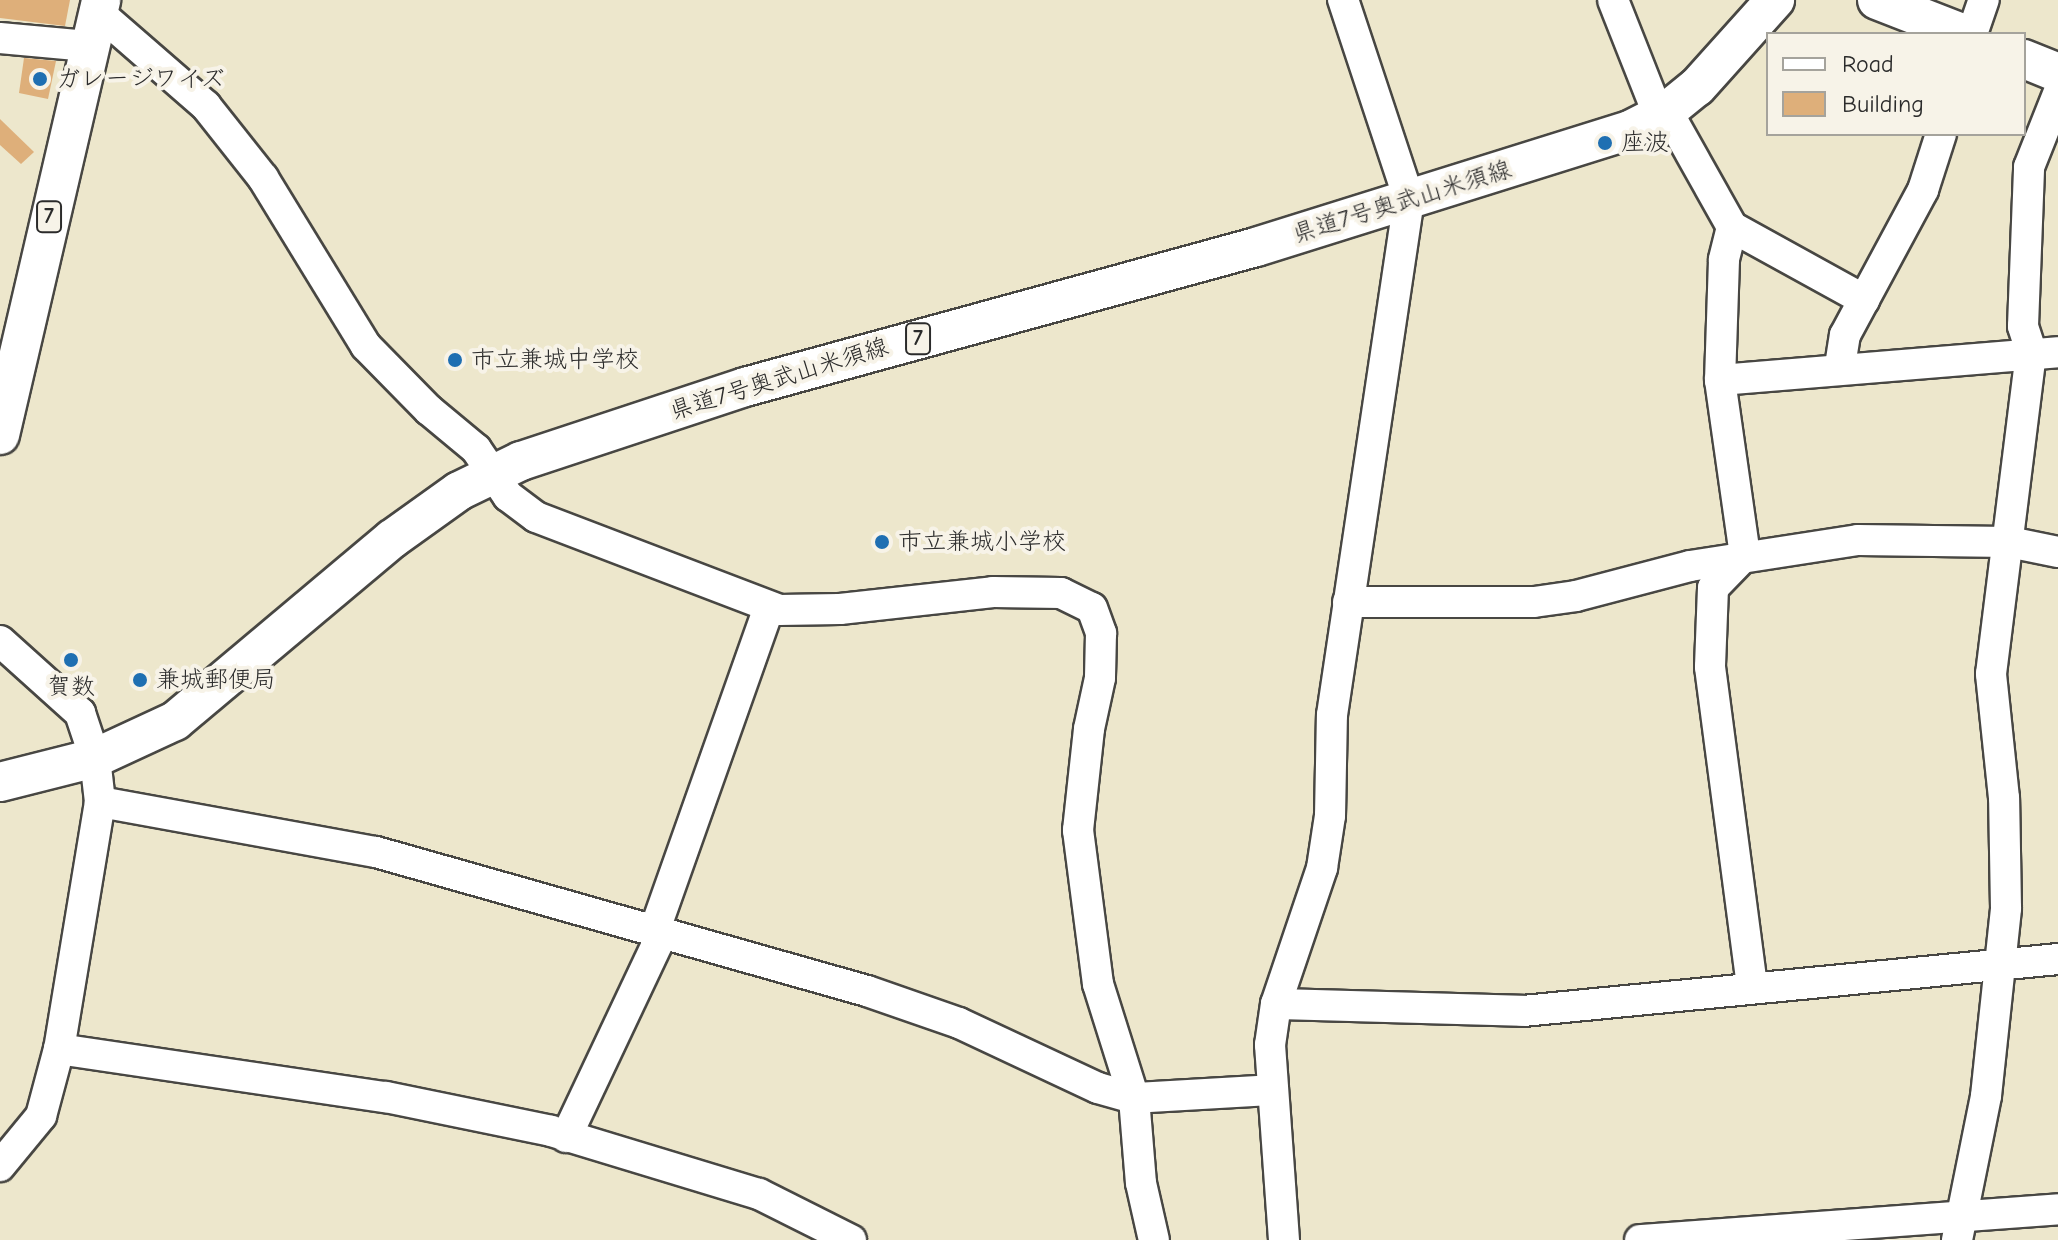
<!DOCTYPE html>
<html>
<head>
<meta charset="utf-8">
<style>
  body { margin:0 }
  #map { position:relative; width:2058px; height:1240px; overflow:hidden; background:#ede7cc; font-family:"Comic Neue","Klee One",sans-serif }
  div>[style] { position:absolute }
  .building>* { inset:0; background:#deaf7a }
  .roads { filter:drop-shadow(2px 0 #484743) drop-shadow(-2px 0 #484743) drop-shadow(0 2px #484743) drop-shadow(0 -2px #484743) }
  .minor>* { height:30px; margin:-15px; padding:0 15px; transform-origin:15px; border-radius:15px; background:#fff }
  .major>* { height:38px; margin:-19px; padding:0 19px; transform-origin:19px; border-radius:19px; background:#fff }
  .dots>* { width:22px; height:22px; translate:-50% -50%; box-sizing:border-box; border:4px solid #f7f3e8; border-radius:50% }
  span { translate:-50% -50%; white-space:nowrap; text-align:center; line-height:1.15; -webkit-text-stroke:8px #f7f3e8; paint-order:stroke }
  .shield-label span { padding:2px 6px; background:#f7f3e8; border:2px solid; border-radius:6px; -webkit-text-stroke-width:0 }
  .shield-label { font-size:22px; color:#2b2b2b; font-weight:700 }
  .poi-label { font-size:24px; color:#2b2b2b }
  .left { translate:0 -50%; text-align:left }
  .street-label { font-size:24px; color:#2b2b2b }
  .legend { position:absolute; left:1766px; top:32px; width:260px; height:104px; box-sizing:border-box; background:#f7f3e8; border:2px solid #a5a39c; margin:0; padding:10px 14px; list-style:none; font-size:24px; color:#2b2b2b }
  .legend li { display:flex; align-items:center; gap:16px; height:40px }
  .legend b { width:40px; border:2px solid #a5a39c }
</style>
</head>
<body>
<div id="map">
  <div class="building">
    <i style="clip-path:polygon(0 0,70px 0,65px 26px,0 18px)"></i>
    <i style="clip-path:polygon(24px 58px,56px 61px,48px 99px,19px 93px)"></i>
    <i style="clip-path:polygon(0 119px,34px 152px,21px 164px,0 145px)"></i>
  </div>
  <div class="roads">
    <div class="minor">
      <i style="left:1613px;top:0;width:125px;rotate:68.4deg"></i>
      <i style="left:98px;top:12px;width:143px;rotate:41deg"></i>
      <i style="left:206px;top:106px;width:92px;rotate:51.6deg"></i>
      <i style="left:263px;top:178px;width:197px;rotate:58.5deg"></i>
      <i style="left:366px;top:346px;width:90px;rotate:45.5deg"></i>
      <i style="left:429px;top:410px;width:61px;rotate:39.7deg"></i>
      <i style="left:476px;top:449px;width:57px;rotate:55.8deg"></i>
      <i style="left:508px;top:496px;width:35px;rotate:37deg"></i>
      <i style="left:536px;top:517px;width:260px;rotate:20.9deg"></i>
      <i style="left:779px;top:610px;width:61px;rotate:-0.9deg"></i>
      <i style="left:840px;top:609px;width:154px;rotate:-6.3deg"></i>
      <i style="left:993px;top:592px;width:68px;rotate:0.8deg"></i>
      <i style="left:1061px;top:593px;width:34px;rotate:26deg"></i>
      <i style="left:1092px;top:608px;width:27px;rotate:70deg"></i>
      <i style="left:1101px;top:633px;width:45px;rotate:91.3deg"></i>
      <i style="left:1100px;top:678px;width:52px;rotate:102.2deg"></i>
      <i style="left:1089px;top:729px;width:102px;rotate:96.2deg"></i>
      <i style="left:1078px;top:830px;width:155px;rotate:82.6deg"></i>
      <i style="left:1098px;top:984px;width:120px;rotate:72.5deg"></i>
      <i style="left:1134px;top:1098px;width:85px;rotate:85.3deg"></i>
      <i style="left:1141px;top:1183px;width:58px;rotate:77.2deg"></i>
      <i style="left:1972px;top:34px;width:36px;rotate:-71deg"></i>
      <i style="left:0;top:38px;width:88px;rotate:5.2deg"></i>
      <i style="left:1667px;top:111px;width:133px;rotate:60.7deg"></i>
      <i style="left:1732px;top:227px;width:151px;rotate:28.9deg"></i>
      <i style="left:1732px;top:227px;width:34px;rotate:104deg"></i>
      <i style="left:1724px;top:260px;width:120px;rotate:91.9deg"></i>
      <i style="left:1720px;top:380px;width:177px;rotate:81.9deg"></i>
      <i style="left:1840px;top:366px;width:31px;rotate:-81deg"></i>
      <i style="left:1845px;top:335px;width:165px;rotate:-61.7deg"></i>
      <i style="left:1923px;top:190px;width:59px;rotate:-72.2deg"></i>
      <i style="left:1720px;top:380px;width:339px;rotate:-4.7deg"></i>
      <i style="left:1745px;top:555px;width:46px;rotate:134.1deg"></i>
      <i style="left:1713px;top:588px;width:79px;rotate:92.2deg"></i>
      <i style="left:1710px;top:667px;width:324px;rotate:82.5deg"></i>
      <i style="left:1348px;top:602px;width:186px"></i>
      <i style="left:1534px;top:602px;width:42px;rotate:-8.1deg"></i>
      <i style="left:1576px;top:596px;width:118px;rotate:-14.7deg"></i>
      <i style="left:1690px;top:566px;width:170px;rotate:-8.8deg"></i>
      <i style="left:1858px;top:540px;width:151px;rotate:0.8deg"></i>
      <i style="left:2009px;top:542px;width:50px;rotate:11.5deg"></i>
      <i style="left:0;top:641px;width:108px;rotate:42deg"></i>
      <i style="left:80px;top:713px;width:47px;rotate:71.6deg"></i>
      <i style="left:95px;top:758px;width:44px;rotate:83.5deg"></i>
      <i style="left:100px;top:802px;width:250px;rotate:99.4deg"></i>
      <i style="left:59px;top:1049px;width:69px;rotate:105deg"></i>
      <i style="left:41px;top:1116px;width:65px;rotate:129.4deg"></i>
      <i style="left:100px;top:802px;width:280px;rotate:10.3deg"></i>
      <i style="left:376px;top:852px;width:510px;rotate:15.81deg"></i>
      <i style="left:867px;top:991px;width:97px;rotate:19.2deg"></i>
      <i style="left:959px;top:1023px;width:153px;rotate:25.1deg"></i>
      <i style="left:1098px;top:1088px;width:37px;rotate:16deg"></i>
      <i style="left:1134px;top:1098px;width:139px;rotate:-3.3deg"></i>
      <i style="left:654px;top:932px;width:345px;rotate:-70.5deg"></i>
      <i style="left:1276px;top:1004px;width:247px;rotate:1.6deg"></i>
      <i style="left:1523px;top:1011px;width:538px;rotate:-5.55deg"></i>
      <i style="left:59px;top:1049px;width:331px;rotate:8.4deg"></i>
      <i style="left:386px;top:1097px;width:168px;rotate:11.6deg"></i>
      <i style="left:551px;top:1131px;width:217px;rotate:16.9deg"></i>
      <i style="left:759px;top:1194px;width:103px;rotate:26.6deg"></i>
      <i style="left:566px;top:1137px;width:225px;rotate:-64.7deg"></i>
      <i style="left:1284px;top:1240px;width:196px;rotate:-94.1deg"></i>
      <i style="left:1270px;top:1045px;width:41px;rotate:-81.7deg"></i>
      <i style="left:1276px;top:1004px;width:144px;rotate:-71.3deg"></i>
      <i style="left:1322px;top:868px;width:53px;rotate:-81.3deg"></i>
      <i style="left:1330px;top:816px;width:101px;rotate:-88.9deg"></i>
      <i style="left:1332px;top:715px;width:522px;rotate:-81.51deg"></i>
      <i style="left:1409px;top:199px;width:210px;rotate:-108.3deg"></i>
      <i style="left:1640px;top:1240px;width:419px;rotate:-4.2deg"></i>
      <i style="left:1957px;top:1240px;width:147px;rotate:-78.6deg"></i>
      <i style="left:1986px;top:1096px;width:189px;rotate:-83.9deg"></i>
      <i style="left:2006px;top:908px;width:110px;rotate:-91deg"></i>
      <i style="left:2004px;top:798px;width:125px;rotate:-96deg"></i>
      <i style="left:1991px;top:674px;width:325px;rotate:-82.9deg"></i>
      <i style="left:2031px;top:351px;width:26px;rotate:-108deg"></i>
      <i style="left:2023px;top:326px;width:159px;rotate:-87.8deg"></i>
      <i style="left:2029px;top:167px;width:79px;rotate:-68.3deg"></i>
    </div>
    <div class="major">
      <i style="left:1877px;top:0;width:93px;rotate:21.3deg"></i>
      <i style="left:2024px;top:59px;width:37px;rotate:22deg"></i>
      <i style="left:0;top:435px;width:447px;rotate:-76.9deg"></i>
      <i style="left:0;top:782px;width:98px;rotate:-14.2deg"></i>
      <i style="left:95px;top:758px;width:88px;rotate:-24.8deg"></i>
      <i style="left:175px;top:721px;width:283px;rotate:-40deg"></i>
      <i style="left:392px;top:539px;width:82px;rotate:-35.6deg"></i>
      <i style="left:459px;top:491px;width:69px;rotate:-25.8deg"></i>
      <i style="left:521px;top:461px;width:236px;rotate:-18.3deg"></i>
      <i style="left:745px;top:387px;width:530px;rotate:-15.32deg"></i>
      <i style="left:1256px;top:247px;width:392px;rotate:-17.4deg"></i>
      <i style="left:1630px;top:130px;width:42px;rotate:-27.2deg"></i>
      <i style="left:1667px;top:111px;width:38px;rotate:-39deg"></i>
      <i style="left:1697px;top:87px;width:117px;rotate:-48.1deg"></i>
    </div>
  </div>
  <div class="dots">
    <i style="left:40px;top:79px;background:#1f6fb2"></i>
    <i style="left:1605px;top:143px;background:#1f6fb2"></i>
    <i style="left:455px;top:360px;background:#1f6fb2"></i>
    <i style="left:882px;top:542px;background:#1f6fb2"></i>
    <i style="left:71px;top:660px;background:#1f6fb2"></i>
    <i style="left:140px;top:680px;background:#1f6fb2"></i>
  </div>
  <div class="shield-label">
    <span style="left:49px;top:217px">7</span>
    <span style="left:918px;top:339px">7</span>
  </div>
  <div class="poi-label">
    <span class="left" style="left:56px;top:79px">ガレージワイズ</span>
    <span class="left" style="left:1621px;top:143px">座波</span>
    <span class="left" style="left:471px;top:360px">市立兼城中学校</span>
    <span class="left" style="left:898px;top:542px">市立兼城小学校</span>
    <span class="left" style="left:156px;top:680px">兼城郵便局</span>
    <span style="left:71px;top:687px">賀数</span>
  </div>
  <div class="street-label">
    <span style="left:1402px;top:202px;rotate:-17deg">県道7号奥武山米須線</span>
    <span style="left:779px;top:379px;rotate:-17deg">県道7号奥武山米須線</span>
  </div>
  <ul class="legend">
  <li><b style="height:10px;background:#fff"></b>Road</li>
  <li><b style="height:22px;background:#deaf7a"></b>Building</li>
  </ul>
</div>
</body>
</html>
